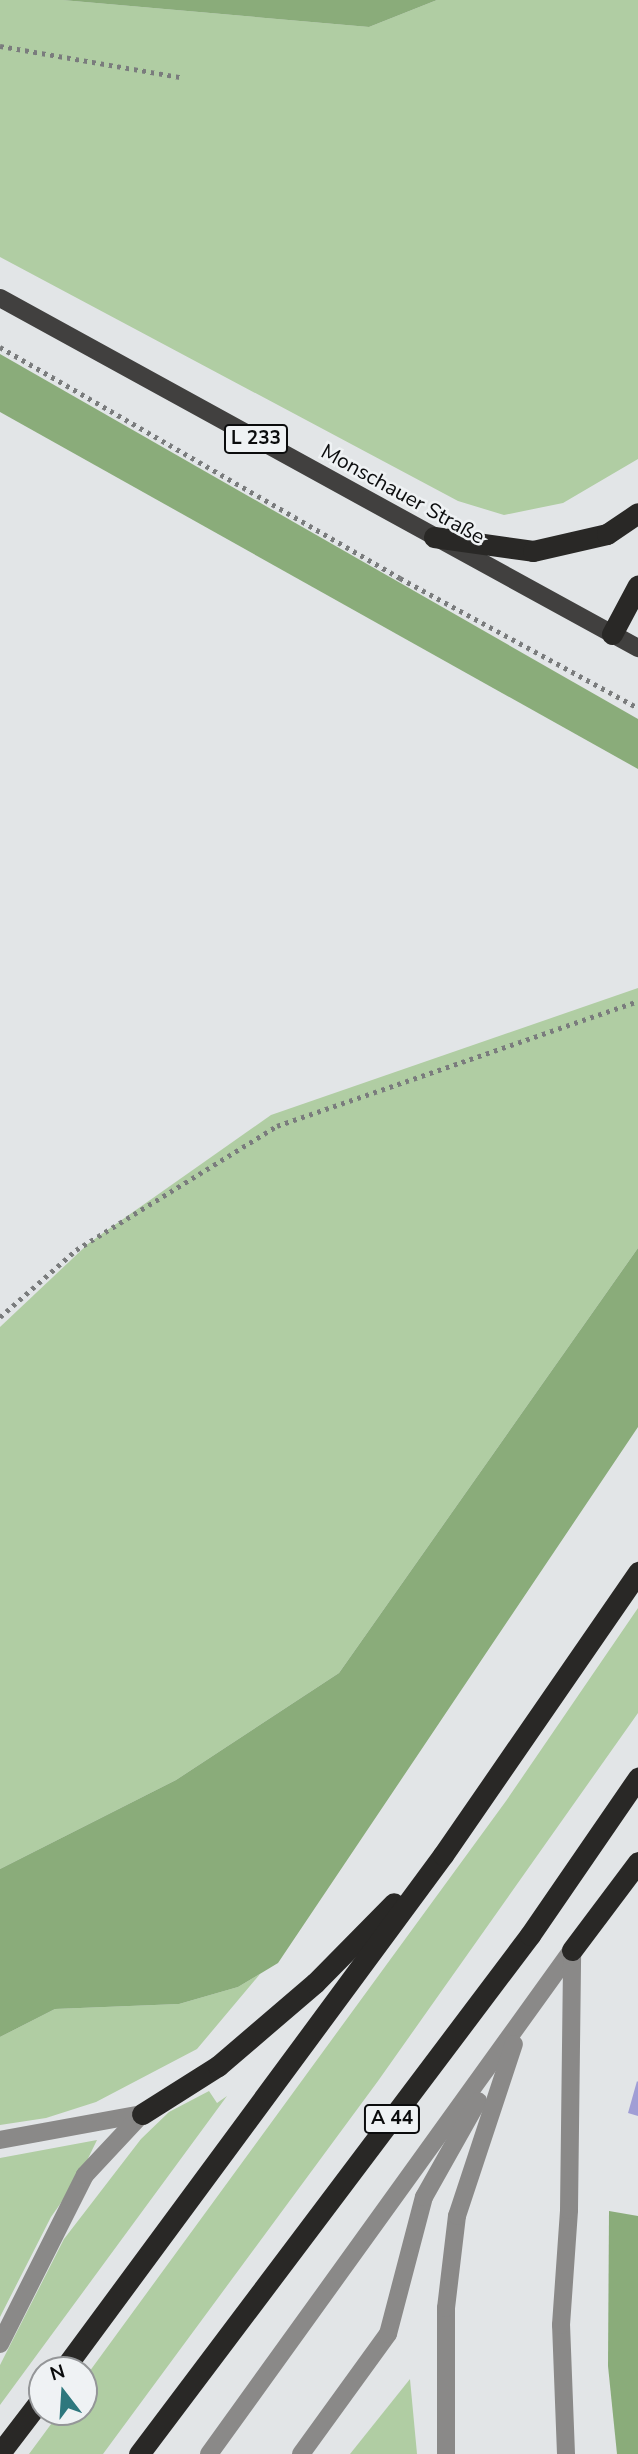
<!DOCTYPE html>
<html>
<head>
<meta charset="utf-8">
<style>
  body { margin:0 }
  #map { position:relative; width:638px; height:2454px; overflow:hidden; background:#e2e5e7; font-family:"Nunito Sans",sans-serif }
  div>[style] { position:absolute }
  .green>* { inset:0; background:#b0cda3 }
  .forest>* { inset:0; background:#8aac7a }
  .building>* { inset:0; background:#a09ed5 }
  .path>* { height:4.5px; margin-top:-2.25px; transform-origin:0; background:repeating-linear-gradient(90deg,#7a7c7d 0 3.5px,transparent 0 8.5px) }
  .minor>* { height:18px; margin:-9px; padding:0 9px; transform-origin:9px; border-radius:9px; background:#8a8988 }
  .major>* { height:18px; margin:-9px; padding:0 9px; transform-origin:9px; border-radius:9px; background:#41403f }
  .highway>* { height:21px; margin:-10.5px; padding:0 10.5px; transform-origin:10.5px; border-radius:10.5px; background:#292826 }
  span { translate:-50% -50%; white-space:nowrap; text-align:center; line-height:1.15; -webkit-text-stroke:5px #eff2f4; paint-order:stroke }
  .shield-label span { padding:2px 5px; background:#eff2f4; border:2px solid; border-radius:5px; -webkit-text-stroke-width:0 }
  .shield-label { font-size:19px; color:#0b0c0d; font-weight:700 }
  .street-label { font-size:21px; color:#0b0c0d }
  .north { position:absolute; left:28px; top:2356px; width:70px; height:70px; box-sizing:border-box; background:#eff2f4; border:2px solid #949698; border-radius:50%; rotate:343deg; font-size:19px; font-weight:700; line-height:28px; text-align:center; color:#0b0c0d }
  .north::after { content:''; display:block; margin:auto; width:24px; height:32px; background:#2e777d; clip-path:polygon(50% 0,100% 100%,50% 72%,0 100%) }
</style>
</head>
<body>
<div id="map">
  <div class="green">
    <i style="clip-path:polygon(0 0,62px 0,369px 27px,437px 0,638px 0,638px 459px,563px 503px,504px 515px,458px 501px,0 257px)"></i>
    <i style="clip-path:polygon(638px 988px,638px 1248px,339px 1673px,176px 1780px,0 1869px,0 1327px,89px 1243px,271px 1115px)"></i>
    <i style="clip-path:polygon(638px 1608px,638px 1713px,378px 2081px,103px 2454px,29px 2454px,60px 2412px,84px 2412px,84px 2379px,506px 1801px)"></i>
    <i style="clip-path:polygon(260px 1974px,197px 2049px,96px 2102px,46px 2118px,0 2125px,0 2037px,55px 2009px,179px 2004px,238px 1987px)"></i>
    <i style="clip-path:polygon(209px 2091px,217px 2103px,227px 2096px,0 2405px,0 2365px,64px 2239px,141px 2139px,169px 2112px)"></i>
    <i style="clip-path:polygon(97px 2140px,79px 2177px,51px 2217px,0 2317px,0 2158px)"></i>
    <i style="clip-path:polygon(410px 2379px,417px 2454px,350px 2454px)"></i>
  </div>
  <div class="forest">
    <i style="clip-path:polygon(62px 0,437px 0,369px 27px)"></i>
    <i style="clip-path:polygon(0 354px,638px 719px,638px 769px,0 412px)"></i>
    <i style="clip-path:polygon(638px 1248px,638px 1427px,278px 1963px,238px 1987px,179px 2004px,55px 2009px,0 2037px,0 1869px,176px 1780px,339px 1673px)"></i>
    <i style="clip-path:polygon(609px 2211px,638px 2216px,638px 2454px,617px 2454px,608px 2366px)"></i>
  </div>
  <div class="building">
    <i style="clip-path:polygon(637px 2081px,638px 2082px,638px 2116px,628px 2113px)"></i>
  </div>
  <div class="path">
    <i style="left:0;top:46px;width:183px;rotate:9.8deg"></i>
    <i style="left:0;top:347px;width:462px;rotate:30deg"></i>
    <i style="left:400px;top:578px;width:271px;rotate:28.6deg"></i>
    <i style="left:0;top:1317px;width:101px;rotate:-41.4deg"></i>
    <i style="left:76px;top:1250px;width:236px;rotate:-31.7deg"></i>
    <i style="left:277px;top:1126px;width:382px;rotate:-19.1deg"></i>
  </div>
  <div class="minor">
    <i style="left:0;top:2140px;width:144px;rotate:-10.4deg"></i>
    <i style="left:0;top:2344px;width:189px;rotate:-63.3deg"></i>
    <i style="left:85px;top:2175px;width:83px;rotate:-46.9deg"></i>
    <i style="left:209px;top:2454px;width:621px;rotate:-54.24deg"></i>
    <i style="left:301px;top:2454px;width:148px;rotate:-54.1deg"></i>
    <i style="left:388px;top:2334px;width:142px;rotate:-75.3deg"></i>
    <i style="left:424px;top:2197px;width:110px;rotate:-60.6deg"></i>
    <i style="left:446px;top:2454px;width:146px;rotate:-90deg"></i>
    <i style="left:446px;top:2308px;width:93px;rotate:-83.2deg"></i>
    <i style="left:457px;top:2216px;width:181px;rotate:-71.7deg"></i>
    <i style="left:566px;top:2454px;width:129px;rotate:-92.2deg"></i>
    <i style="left:561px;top:2325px;width:115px;rotate:-86deg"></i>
    <i style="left:569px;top:2210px;width:260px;rotate:-89.3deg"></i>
  </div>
  <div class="major">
    <i style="left:0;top:298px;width:728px;rotate:28.75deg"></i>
  </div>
  <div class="highway">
    <i style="left:434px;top:537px;width:100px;rotate:8deg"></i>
    <i style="left:533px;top:551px;width:76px;rotate:-12.9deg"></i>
    <i style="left:607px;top:534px;width:37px;rotate:-34deg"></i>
    <i style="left:612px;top:634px;width:55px;rotate:-62deg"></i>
    <i style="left:572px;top:1950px;width:110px;rotate:-53.1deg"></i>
    <i style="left:142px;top:2114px;width:90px;rotate:-32.3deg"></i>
    <i style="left:218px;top:2066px;width:128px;rotate:-40.6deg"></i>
    <i style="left:315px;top:1983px;width:112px;rotate:-45.4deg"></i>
    <i style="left:63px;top:2370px;width:640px;rotate:-53.58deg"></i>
    <i style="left:443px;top:1855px;width:344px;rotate:-55.4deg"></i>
    <i style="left:0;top:2453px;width:69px;rotate:-52.6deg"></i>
    <i style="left:139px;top:2454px;width:650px;rotate:-53.01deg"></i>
    <i style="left:530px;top:1935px;width:191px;rotate:-55.5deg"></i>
  </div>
  <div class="shield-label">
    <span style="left:256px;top:439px">L 233</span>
    <span style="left:392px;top:2119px">A 44</span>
  </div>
  <div class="street-label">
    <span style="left:403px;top:494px;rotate:29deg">Monschauer Straße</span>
  </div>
  <div class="north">N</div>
</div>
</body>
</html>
